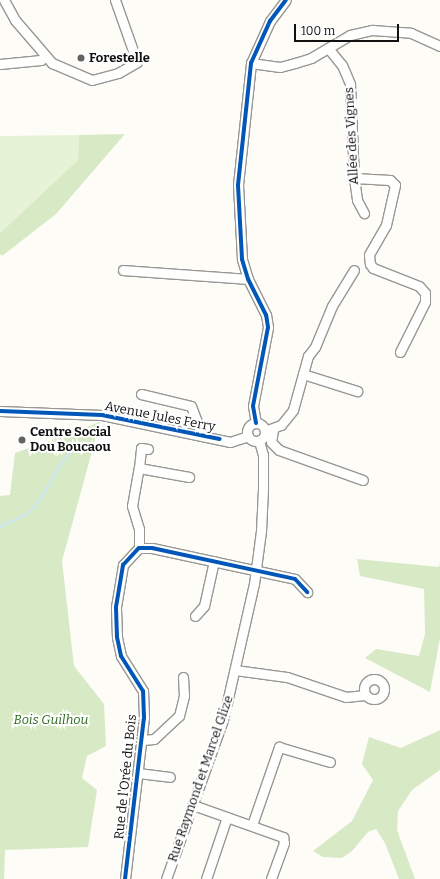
<!DOCTYPE html>
<html>
<head>
<meta charset="utf-8">
<style>
  body { margin:0 }
  #map { position:relative; width:440px; height:879px; overflow:hidden; background:#fdfcf7; font-family:Bitter,serif }
  div>[style] { position:absolute }
  .green>* { inset:0; background:#e7f3d7 }
  .forest>* { inset:0; background:#d8eac5 }
  .stream>* { height:2px; margin:-1px; padding:0 1px; transform-origin:1px; border-radius:1px; background:#cde8f7 }
  .roads { filter:drop-shadow(1px 0 #979795) drop-shadow(-1px 0 #979795) drop-shadow(0 1px #979795) drop-shadow(0 -1px #979795) }
  .minor>* { height:9px; margin:-4.5px; padding:0 4.5px; transform-origin:4.5px; border-radius:4.5px; background:#fffffe }
  .minor>.ring { margin:-4.5px; padding:0; box-sizing:content-box; background:none; border:9px solid #fffffe; border-radius:50% }
  .cycleway>* { height:4px; margin:-2px; padding:0 2px; transform-origin:2px; border-radius:2px; background:#0057b8 }
  .dots>* { width:11px; height:11px; translate:-50% -50%; box-sizing:border-box; border:2px solid #fff; border-radius:50% }
  span { translate:-50% -50%; white-space:nowrap; text-align:center; line-height:1.15; -webkit-text-stroke:4px #fff; paint-order:stroke }
  .poi-label { font-size:13px; color:#111; font-weight:700 }
  .left { translate:0 -50%; text-align:left }
  .street-label { font-size:13px; color:#111 }
  .park-label { font-size:13px; color:#2f6b1f; font-style:italic }
  .scale { position:absolute; left:294px; top:24px; width:105px; height:18px; box-sizing:border-box; border:2px solid #111; border-top:0; padding-left:5px; font-size:12px; line-height:14px; white-space:nowrap; color:#111; -webkit-text-stroke:3px #fff; paint-order:stroke }
</style>
</head>
<body>
<div id="map">
  <div class="green">
    <i style="clip-path:polygon(79px 135px,78px 160px,0 233px,0 136px)"></i>
  </div>
  <div class="forest">
    <i style="clip-path:polygon(125px 134px,56px 214px,2px 256px,0 254px,0 233px,78px 160px,79px 135px)"></i>
    <i style="clip-path:polygon(100px 422px,62px 561px,74px 666px,104px 704px,106px 746px,87px 756px,82px 778px,97px 790px,88px 847px,5px 850px,4px 879px,0 879px,0 496px,10px 495px,15px 453px)"></i>
    <i style="clip-path:polygon(357px 559px,439px 567px,440px 563px,440px 638px,430px 692px,365px 658px,376px 649px,419px 656px,425px 634px,424px 589px,360px 576px)"></i>
    <i style="clip-path:polygon(440px 730px,440px 770px,412px 790px,398px 811px,397px 830px,415px 879px,399px 879px,385px 843px,376px 829px,368px 832px,352px 851px,342px 858px,323px 857px,313px 851px,352px 821px,373px 780px,362px 764px,369px 737px,401px 748px)"></i>
  </div>
  <div class="stream">
    <i style="left:0;top:527px;width:30px;rotate:-26deg"></i>
    <i style="left:27px;top:514px;width:17px;rotate:-45deg"></i>
    <i style="left:39px;top:502px;width:38px;rotate:-61deg"></i>
    <i style="left:57px;top:469px;width:16px;rotate:-52deg"></i>
    <i style="left:67px;top:456px;width:15px;rotate:-42deg"></i>
  </div>
  <div class="roads">
    <div class="minor">
      <i style="left:4px;top:0;width:23px;rotate:61deg"></i>
      <i style="left:15px;top:20px;width:57px;rotate:49.3deg"></i>
      <i style="left:52px;top:63px;width:43px;rotate:23deg"></i>
      <i style="left:92px;top:80px;width:27px;rotate:-15deg"></i>
      <i style="left:118px;top:73px;width:22px;rotate:-30deg"></i>
      <i style="left:137px;top:62px;width:66px;rotate:-109.5deg"></i>
      <i style="left:328px;top:48px;width:22px;rotate:51deg"></i>
      <i style="left:342px;top:65px;width:21px;rotate:67deg"></i>
      <i style="left:350px;top:84px;width:94px;rotate:87.6deg"></i>
      <i style="left:354px;top:178px;width:22px;rotate:82deg"></i>
      <i style="left:357px;top:200px;width:15px;rotate:62deg"></i>
      <i style="left:251px;top:63px;width:29px;rotate:8deg"></i>
      <i style="left:280px;top:67px;width:16px;rotate:-15deg"></i>
      <i style="left:295px;top:63px;width:17px;rotate:-17deg"></i>
      <i style="left:311px;top:58px;width:45px;rotate:-30.5deg"></i>
      <i style="left:350px;top:35px;width:23px;rotate:-13deg"></i>
      <i style="left:372px;top:30px;width:39px;rotate:4deg"></i>
      <i style="left:411px;top:33px;width:32px;rotate:24deg"></i>
      <i style="left:0;top:64px;width:41px;rotate:-5.6deg"></i>
      <i style="left:41px;top:60px;width:6px;rotate:-45deg"></i>
      <i style="left:354px;top:178px;width:36px;rotate:3deg"></i>
      <i style="left:390px;top:180px;width:7px;rotate:45deg"></i>
      <i style="left:395px;top:185px;width:41px;rotate:102.7deg"></i>
      <i style="left:386px;top:225px;width:34px;rotate:120deg"></i>
      <i style="left:369px;top:255px;width:9px;rotate:84deg"></i>
      <i style="left:370px;top:264px;width:5px;rotate:53deg"></i>
      <i style="left:373px;top:268px;width:49px;rotate:21.4deg"></i>
      <i style="left:419px;top:286px;width:9px;rotate:49deg"></i>
      <i style="left:425px;top:293px;width:9px;rotate:90deg"></i>
      <i style="left:425px;top:302px;width:56px;rotate:116.6deg"></i>
      <i style="left:123px;top:270px;width:125px;rotate:4.1deg"></i>
      <i style="left:303px;top:374px;width:57px;rotate:17.5deg"></i>
      <i style="left:141px;top:394px;width:51px;rotate:13.5deg"></i>
      <i style="left:191px;top:406px;width:31px;rotate:69deg"></i>
      <i style="left:0;top:411px;width:102px;rotate:2.2deg"></i>
      <i style="left:102px;top:415px;width:131px;rotate:11.9deg"></i>
      <i style="left:230px;top:442px;width:19px;rotate:-18deg"></i>
      <i class="ring" style="left:247px;top:423px;width:9px;height:9px"></i>
      <i style="left:256px;top:423px;width:17px;rotate:-100deg"></i>
      <i style="left:253px;top:406px;width:80px;rotate:-79.2deg"></i>
      <i style="left:268px;top:327px;width:12px;rotate:-99deg"></i>
      <i style="left:266px;top:315px;width:40px;rotate:-116.6deg"></i>
      <i style="left:248px;top:279px;width:21px;rotate:-107deg"></i>
      <i style="left:242px;top:259px;width:74px;rotate:-93.1deg"></i>
      <i style="left:238px;top:185px;width:123px;rotate:-83.9deg"></i>
      <i style="left:251px;top:63px;width:46px;rotate:-65.7deg"></i>
      <i style="left:270px;top:21px;width:26px;rotate:-53deg"></i>
      <i style="left:273px;top:430px;width:12px;rotate:99deg"></i>
      <i style="left:271px;top:442px;width:11px;rotate:45deg"></i>
      <i style="left:279px;top:450px;width:89px;rotate:19.7deg"></i>
      <i style="left:265px;top:431px;width:17px;rotate:-21deg"></i>
      <i style="left:281px;top:425px;width:19px;rotate:-51deg"></i>
      <i style="left:293px;top:410px;width:56px;rotate:-74.5deg"></i>
      <i style="left:308px;top:356px;width:11px;rotate:-52deg"></i>
      <i style="left:315px;top:347px;width:44px;rotate:-67.5deg"></i>
      <i style="left:332px;top:306px;width:42px;rotate:-58.6deg"></i>
      <i style="left:139px;top:468px;width:20px;rotate:-84deg"></i>
      <i style="left:141px;top:448px;width:7px;rotate:8deg"></i>
      <i style="left:139px;top:548px;width:19px;rotate:-90deg"></i>
      <i style="left:139px;top:529px;width:24px;rotate:-107deg"></i>
      <i style="left:132px;top:506px;width:39px;rotate:-80deg"></i>
      <i style="left:139px;top:468px;width:51px;rotate:10.2deg"></i>
      <i style="left:195px;top:616px;width:13px;rotate:-48deg"></i>
      <i style="left:204px;top:606px;width:46px;rotate:-77.5deg"></i>
      <i style="left:235px;top:670px;width:52px;rotate:7.7deg"></i>
      <i style="left:287px;top:677px;width:62px;rotate:18.7deg"></i>
      <i style="left:346px;top:697px;width:19px;rotate:-6deg"></i>
      <i class="ring" style="left:364px;top:679px;width:11px;height:11px"></i>
      <i style="left:142px;top:740px;width:12px;rotate:-5deg"></i>
      <i style="left:154px;top:739px;width:34px;rotate:-43deg"></i>
      <i style="left:179px;top:716px;width:21px;rotate:-76deg"></i>
      <i style="left:184px;top:696px;width:19px;rotate:-93deg"></i>
      <i style="left:138px;top:773px;width:32px;rotate:7deg"></i>
      <i style="left:193px;top:805px;width:96px;rotate:19.6deg"></i>
      <i style="left:283px;top:837px;width:6px;rotate:81deg"></i>
      <i style="left:284px;top:843px;width:38px;rotate:110deg"></i>
      <i style="left:252px;top:825px;width:83px;rotate:-70.9deg"></i>
      <i style="left:279px;top:747px;width:53px;rotate:16.4deg"></i>
      <i style="left:125px;top:879px;width:162px;rotate:-83.3deg"></i>
      <i style="left:144px;top:718px;width:27px;rotate:-92deg"></i>
      <i style="left:143px;top:691px;width:41px;rotate:-122.2deg"></i>
      <i style="left:121px;top:656px;width:19px;rotate:-102deg"></i>
      <i style="left:117px;top:637px;width:30px;rotate:-92deg"></i>
      <i style="left:116px;top:607px;width:43px;rotate:-80.5deg"></i>
      <i style="left:123px;top:565px;width:23px;rotate:-47deg"></i>
      <i style="left:139px;top:548px;width:13px"></i>
      <i style="left:152px;top:548px;width:146px;rotate:12.2deg"></i>
      <i style="left:295px;top:579px;width:18px;rotate:47deg"></i>
      <i style="left:166px;top:879px;width:169px;rotate:-70.3deg"></i>
      <i style="left:223px;top:720px;width:139px;rotate:-77.2deg"></i>
      <i style="left:254px;top:584px;width:53px;rotate:-82.5deg"></i>
      <i style="left:261px;top:531px;width:43px;rotate:-87.3deg"></i>
      <i style="left:263px;top:488px;width:33px;rotate:-90deg"></i>
      <i style="left:263px;top:455px;width:15px;rotate:-106deg"></i>
      <i style="left:206px;top:879px;width:65px;rotate:-71.3deg"></i>
    </div>
  </div>
  <div class="cycleway">
    <i style="left:0;top:411px;width:102px;rotate:2.2deg"></i>
    <i style="left:102px;top:415px;width:120px;rotate:11.5deg"></i>
    <i style="left:256px;top:423px;width:17px;rotate:-100deg"></i>
    <i style="left:253px;top:406px;width:80px;rotate:-79.2deg"></i>
    <i style="left:268px;top:327px;width:12px;rotate:-99deg"></i>
    <i style="left:266px;top:315px;width:40px;rotate:-116.6deg"></i>
    <i style="left:248px;top:279px;width:21px;rotate:-107deg"></i>
    <i style="left:242px;top:259px;width:74px;rotate:-93.1deg"></i>
    <i style="left:238px;top:185px;width:123px;rotate:-83.9deg"></i>
    <i style="left:251px;top:63px;width:46px;rotate:-65.7deg"></i>
    <i style="left:270px;top:21px;width:26px;rotate:-53deg"></i>
    <i style="left:125px;top:879px;width:162px;rotate:-83.3deg"></i>
    <i style="left:144px;top:718px;width:27px;rotate:-92deg"></i>
    <i style="left:143px;top:691px;width:41px;rotate:-122.2deg"></i>
    <i style="left:121px;top:656px;width:19px;rotate:-102deg"></i>
    <i style="left:117px;top:637px;width:30px;rotate:-92deg"></i>
    <i style="left:116px;top:607px;width:43px;rotate:-80.5deg"></i>
    <i style="left:123px;top:565px;width:23px;rotate:-47deg"></i>
    <i style="left:139px;top:548px;width:13px"></i>
    <i style="left:152px;top:548px;width:146px;rotate:12.2deg"></i>
    <i style="left:295px;top:579px;width:18px;rotate:47deg"></i>
  </div>
  <div class="dots">
    <i style="left:81px;top:58px;background:#646362"></i>
    <i style="left:22px;top:440px;background:#646362"></i>
  </div>
  <div class="poi-label">
    <span class="left" style="left:89px;top:58px">Forestelle</span>
    <span class="left" style="left:30px;top:440px">Centre Social<br>Dou Boucaou</span>
  </div>
  <div class="street-label">
    <span style="left:352px;top:136px;rotate:-93deg">Allée des Vignes</span>
    <span style="left:160px;top:417px;rotate:11deg">Avenue Jules Ferry</span>
    <span style="left:126px;top:777px;rotate:-84deg">Rue de l'Orée du Bois</span>
    <span style="left:201px;top:779px;rotate:-71deg">Rue Raymond et Marcel Glize</span>
  </div>
  <div class="park-label">
    <span style="left:51px;top:720px">Bois Guilhou</span>
  </div>
  <div class="scale">100 m</div>
</div>
</body>
</html>
